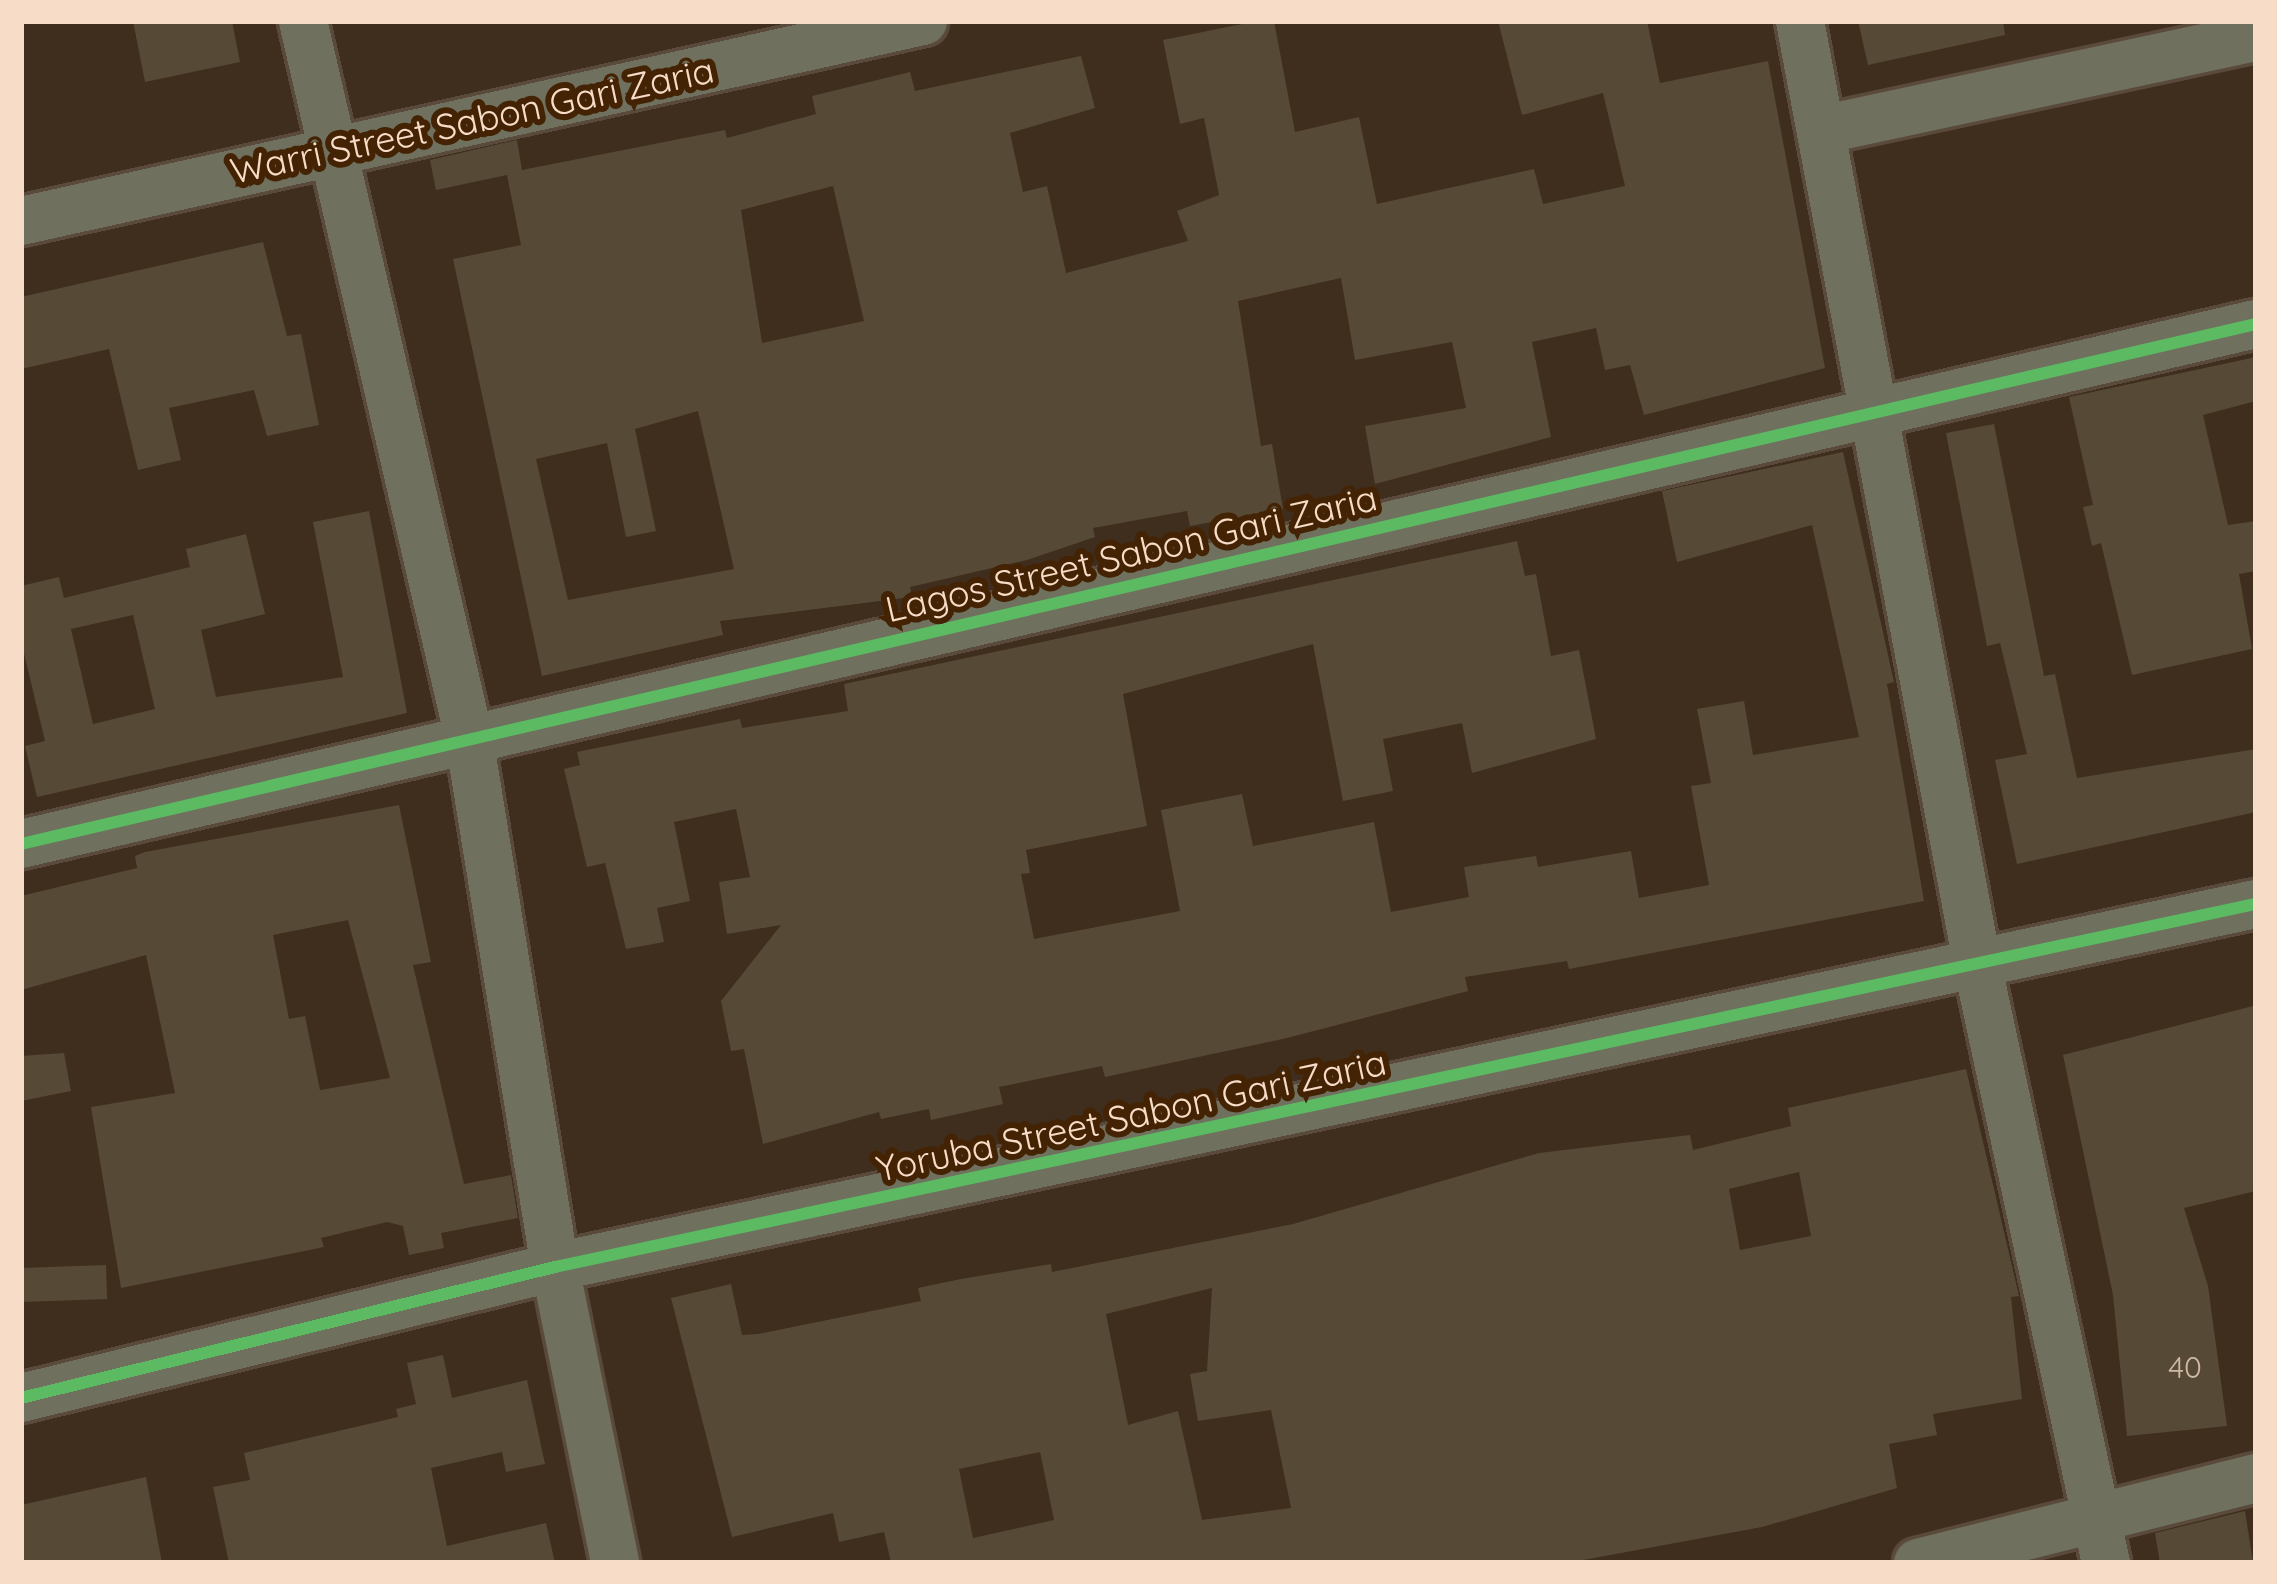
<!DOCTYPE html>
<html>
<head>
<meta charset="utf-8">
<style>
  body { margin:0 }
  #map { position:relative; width:2277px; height:1584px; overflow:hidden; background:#3f2e1d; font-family:Quicksand,sans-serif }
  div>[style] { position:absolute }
  .building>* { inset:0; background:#564936; transform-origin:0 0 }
  .roads { filter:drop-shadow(3px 0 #5a4a3b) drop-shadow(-3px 0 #5a4a3b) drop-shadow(0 3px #5a4a3b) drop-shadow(0 -3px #5a4a3b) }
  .street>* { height:48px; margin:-24px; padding:0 24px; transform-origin:24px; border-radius:24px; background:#6f705e }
  .cycleway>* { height:12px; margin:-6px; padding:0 6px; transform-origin:6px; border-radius:6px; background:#5cba63 }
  span { translate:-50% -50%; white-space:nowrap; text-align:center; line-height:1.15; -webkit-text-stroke:12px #432303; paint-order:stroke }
  .number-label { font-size:30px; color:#cfb8a4 }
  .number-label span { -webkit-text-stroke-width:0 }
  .street-label { font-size:36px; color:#f7ddc8 }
  .frame { position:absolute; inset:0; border:24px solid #f7ddc8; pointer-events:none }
</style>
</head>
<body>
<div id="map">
  <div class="building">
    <i style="clip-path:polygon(133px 21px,232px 21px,240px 62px,145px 82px)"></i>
    <i style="clip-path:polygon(evenodd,1257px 21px,1274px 21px,1295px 132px,1359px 117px,1377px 204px,1534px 169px,1543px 204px,1625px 186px,1603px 93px,1522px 115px,1498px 21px,1647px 21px,1660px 83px,1768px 61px,1825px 368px,1644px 415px,1630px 365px,1605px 370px,1596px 328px,1532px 342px,1551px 437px,1375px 484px,1365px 426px,1466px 408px,1452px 342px,1355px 360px,1341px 278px,1238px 301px,1261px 446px,1272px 444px,1283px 509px,1190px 526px,1187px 511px,1093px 528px,1095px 537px,1027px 560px,910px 587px,912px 597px,720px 621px,723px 635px,542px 676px,453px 259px,521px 245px,507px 175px,436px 190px,430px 160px,517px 140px,522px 170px,725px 130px,727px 138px,816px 114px,812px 96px,910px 72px,915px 91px,1081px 56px,1095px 108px,1010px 133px,1023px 192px,1047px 186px,1066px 273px,1188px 241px,1177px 211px,1219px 195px,1204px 118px,1180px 124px,1163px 40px,1257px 21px,833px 186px,864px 321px,762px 343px,741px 210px,833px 186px,1257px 21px,698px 411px,734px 569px,568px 600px,536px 459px,607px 443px,626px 537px,656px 531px,635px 429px,698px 411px)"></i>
    <i style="clip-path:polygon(1858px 21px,2003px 21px,2005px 35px,1868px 65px)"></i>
    <i style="clip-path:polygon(263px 242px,287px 336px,301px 334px,319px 425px,267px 436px,254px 390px,169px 408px,181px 460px,138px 470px,109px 349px,21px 369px,21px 297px)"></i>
    <i style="clip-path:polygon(2256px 357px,2256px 401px,2203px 415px,2228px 525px,2256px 521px,2256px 571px,2239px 574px,2252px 649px,2132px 675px,2101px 543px,2092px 546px,2083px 507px,2093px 505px,2069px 397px)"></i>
    <i style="clip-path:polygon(1994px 424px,2044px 676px,2055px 674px,2077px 778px,2256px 749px,2256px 812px,2017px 864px,1995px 760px,2027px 754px,2000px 643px,1987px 646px,1946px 433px)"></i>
    <i style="clip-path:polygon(1843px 452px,1894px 682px,1887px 684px,1924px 901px,1569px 969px,1567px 961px,1465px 977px,1468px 991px,1287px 1038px,1105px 1077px,1102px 1066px,999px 1087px,1003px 1104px,931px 1120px,929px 1109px,881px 1119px,879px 1112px,763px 1144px,744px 1049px,731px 1051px,721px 1001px,781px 925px,727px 934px,719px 882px,750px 877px,736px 809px,674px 822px,690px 901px,657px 908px,664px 942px,626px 949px,605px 863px,587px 867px,564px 769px,580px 765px,577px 752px,740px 719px,742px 728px,848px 711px,844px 684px,1517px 541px,1525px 576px,1536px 574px,1551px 656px,1579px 650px,1596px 739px,1472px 773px,1462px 723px,1383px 739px,1393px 791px,1343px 801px,1313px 644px,1123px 694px,1147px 826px,1026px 850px,1030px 873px,1021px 874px,1034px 939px,1180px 911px,1161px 810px,1242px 794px,1253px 846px,1374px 822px,1391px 912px,1469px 897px,1464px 867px,1536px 856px,1538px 867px,1631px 851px,1639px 898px,1709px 885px,1691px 786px,1711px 783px,1697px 709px,1744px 701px,1753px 755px,1859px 737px,1812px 525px,1677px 562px,1662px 491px)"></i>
    <i style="clip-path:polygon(evenodd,369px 511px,407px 713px,37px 797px,25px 746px,45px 741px,21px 641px,21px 586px,59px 577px,64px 598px,190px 567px,186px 549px,246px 534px,265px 614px,201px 630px,216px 697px,343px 677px,313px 522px,369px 511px,133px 615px,155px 709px,93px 724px,71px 629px,133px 615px)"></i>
    <i style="clip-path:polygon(evenodd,399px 805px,431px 962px,413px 965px,464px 1184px,511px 1175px,518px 1218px,441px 1233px,444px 1248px,409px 1255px,403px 1226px,387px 1222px,321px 1238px,324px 1247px,121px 1288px,91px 1107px,175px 1093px,146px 955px,21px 990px,21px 896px,137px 868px,135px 856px,145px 852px,399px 805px,348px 920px,390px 1078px,320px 1090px,305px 1016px,289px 1019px,273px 935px,348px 920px)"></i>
    <i style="clip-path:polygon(2253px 1006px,2256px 1191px,2184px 1208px,2208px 1286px,2227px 1426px,2127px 1436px,2113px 1295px,2063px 1055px)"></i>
    <i style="clip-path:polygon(64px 1053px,71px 1091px,21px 1101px,21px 1056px)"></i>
    <i style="clip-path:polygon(evenodd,1966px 1069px,2019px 1296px,2011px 1297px,2022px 1399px,1933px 1414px,1937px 1435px,1889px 1444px,1897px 1488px,1762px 1527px,1567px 1563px,891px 1563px,884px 1532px,839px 1542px,833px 1513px,732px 1537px,671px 1298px,731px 1284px,742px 1335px,758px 1334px,921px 1301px,918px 1288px,961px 1279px,1051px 1264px,1052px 1272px,1293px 1224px,1539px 1153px,1690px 1135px,1693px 1150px,1791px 1126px,1788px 1108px,1966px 1069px,1799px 1172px,1811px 1236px,1740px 1250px,1729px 1189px,1799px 1172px,1966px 1069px,1212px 1288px,1207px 1371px,1190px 1374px,1198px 1421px,1271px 1410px,1291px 1508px,1202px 1520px,1178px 1411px,1128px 1425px,1106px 1314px,1212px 1288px,1966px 1069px,1040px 1452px,1054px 1520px,973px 1538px,959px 1469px,1040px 1452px)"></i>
    <i style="left:106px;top:1265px;width:34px;height:85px;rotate:88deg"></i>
    <i style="clip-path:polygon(443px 1355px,452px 1398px,527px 1380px,545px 1464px,506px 1472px,502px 1452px,431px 1468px,447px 1546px,546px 1523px,555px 1563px,229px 1563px,213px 1487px,250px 1480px,244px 1453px,398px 1417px,396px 1409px,416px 1404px,407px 1363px)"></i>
    <i style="clip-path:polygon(146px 1477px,162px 1563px,21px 1563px,21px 1505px)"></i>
    <i style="clip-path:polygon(2245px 1511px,2253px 1563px,2160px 1563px,2155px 1533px)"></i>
  </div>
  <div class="roads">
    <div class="street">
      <i style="left:303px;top:21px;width:736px;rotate:76.96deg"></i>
      <i style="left:469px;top:738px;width:536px;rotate:80.77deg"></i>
      <i style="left:555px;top:1267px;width:302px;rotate:78.5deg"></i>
      <i style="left:1800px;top:21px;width:964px;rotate:79.35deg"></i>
      <i style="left:1978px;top:968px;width:609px;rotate:77.86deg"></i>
      <i style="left:1821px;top:130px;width:445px;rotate:-12.1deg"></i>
      <i style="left:21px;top:221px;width:924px;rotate:-12.5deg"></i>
      <i style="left:21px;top:844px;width:2295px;rotate:-13.1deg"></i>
      <i style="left:21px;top:1398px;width:550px;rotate:-13.78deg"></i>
      <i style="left:555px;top:1267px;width:1739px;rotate:-12.05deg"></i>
      <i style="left:1918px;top:1563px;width:349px;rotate:-14.1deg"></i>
    </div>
  </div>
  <div class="cycleway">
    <i style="left:21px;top:844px;width:2295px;rotate:-13.1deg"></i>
    <i style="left:21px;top:1398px;width:550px;rotate:-13.78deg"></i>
    <i style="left:555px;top:1267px;width:1739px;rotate:-12.05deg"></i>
  </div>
  <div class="number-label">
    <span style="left:2185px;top:1367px">40</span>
  </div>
  <div class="street-label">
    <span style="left:472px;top:120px;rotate:-12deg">Warri Street Sabon Gari Zaria</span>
    <span style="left:1131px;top:553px;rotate:-13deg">Lagos Street Sabon Gari Zaria</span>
    <span style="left:1131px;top:1115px;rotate:-12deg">Yoruba Street Sabon Gari Zaria</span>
  </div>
  <div class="frame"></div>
</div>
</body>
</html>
